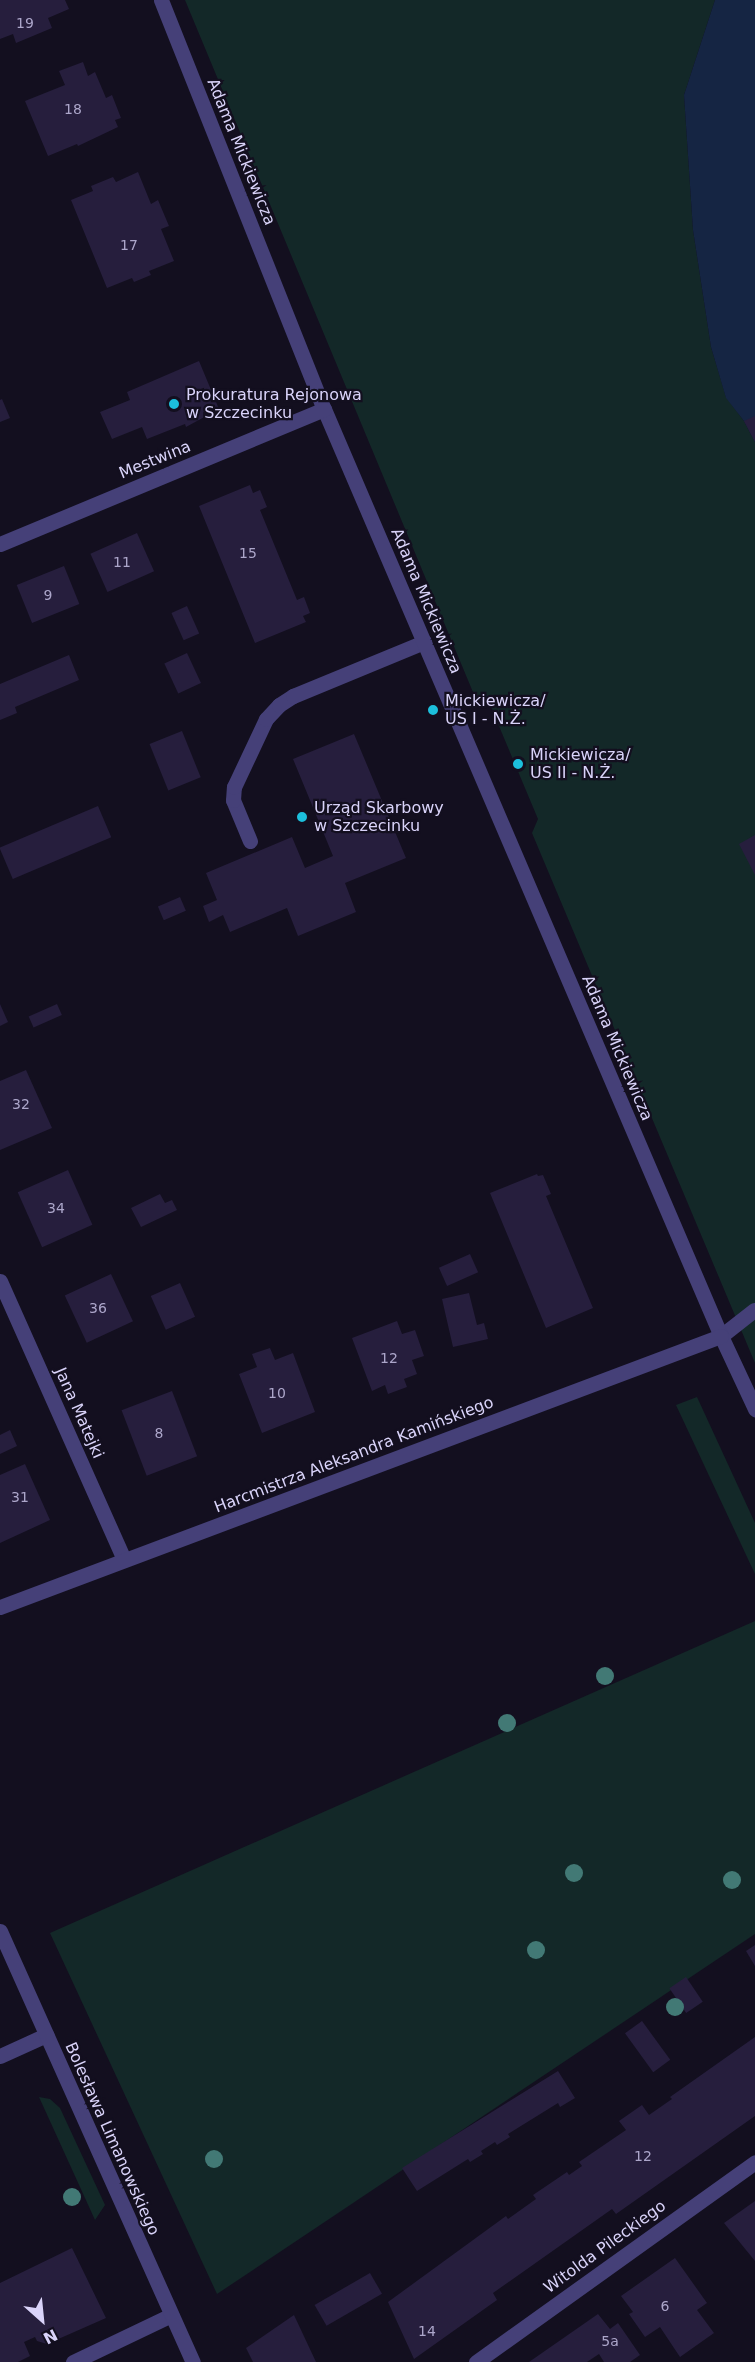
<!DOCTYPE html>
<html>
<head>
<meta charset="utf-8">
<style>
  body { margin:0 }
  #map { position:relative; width:755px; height:2362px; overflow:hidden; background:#130f1f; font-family:"DejaVu Sans",sans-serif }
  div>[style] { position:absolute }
  .green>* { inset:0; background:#132828 }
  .water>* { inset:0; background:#152543 }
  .building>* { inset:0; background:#261e3d; transform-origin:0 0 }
  .lane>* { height:15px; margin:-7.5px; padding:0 7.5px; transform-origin:7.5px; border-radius:7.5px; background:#454078 }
  .street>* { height:15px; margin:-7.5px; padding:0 7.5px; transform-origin:7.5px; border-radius:7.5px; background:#454078 }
  .trees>* { width:18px; height:18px; margin:-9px; border-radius:50%; background:#427975 }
  .dots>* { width:16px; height:16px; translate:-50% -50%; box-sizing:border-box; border:3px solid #130f1f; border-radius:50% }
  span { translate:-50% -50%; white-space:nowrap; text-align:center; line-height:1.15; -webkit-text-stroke:4.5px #130f1f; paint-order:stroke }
  .number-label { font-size:14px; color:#aca6ca }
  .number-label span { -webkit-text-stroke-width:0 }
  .street-label { font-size:16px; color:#d9d3f9 }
  .poi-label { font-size:16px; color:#d9d3f9 }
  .left { translate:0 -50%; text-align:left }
  .north { position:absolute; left:12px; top:2290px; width:60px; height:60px; -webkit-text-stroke:4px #130f1f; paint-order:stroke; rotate:153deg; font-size:16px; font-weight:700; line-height:24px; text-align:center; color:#d9d3f9 }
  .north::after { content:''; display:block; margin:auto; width:21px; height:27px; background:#d9d3f9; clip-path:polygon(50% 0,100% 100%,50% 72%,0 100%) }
</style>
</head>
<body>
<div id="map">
  <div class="green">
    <i style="clip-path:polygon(185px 0,715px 0,684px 95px,693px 230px,711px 347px,726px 397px,744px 421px,755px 442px,755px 1363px,532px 833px,538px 819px,488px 700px,475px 697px)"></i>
    <i style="clip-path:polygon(697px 1397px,755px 1523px,755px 1574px,676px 1405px)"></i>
    <i style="clip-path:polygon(755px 1621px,755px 1934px,217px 2294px,50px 1933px)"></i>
    <i style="clip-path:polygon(39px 2097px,50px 2099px,60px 2108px,105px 2205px,95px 2220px)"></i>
  </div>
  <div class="water">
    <i style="clip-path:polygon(715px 0,755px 0,755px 442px,744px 421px,726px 398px,711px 347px,693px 230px,684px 95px)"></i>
  </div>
  <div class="building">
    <i style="clip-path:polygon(0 0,65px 0,69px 9px,48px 18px,52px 28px,16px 43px,13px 34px,0 39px)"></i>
    <i style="clip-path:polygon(83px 62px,88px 76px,95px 72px,106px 98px,112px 95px,121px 118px,115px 120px,118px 127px,78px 146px,77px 144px,48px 156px,25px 101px,65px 85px,59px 71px)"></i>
    <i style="clip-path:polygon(138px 172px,151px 204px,158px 200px,169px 226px,161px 229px,174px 261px,149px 271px,151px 275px,134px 282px,132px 278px,107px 288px,71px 200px,93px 191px,91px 186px,113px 177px,116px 182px)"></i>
    <i style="clip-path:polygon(199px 361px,219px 409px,186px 427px,185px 424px,147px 439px,142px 427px,112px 439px,100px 412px,130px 400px,127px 392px)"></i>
    <i style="clip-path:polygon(2px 399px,10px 418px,0 422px,0 400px)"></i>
    <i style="clip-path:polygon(755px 416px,755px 442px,744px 421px)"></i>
    <i style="clip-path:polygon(250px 485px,253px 493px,260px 490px,267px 507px,260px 510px,297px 600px,304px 597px,310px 613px,303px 616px,306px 622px,255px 643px,199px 506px)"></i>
    <i style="left:137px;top:533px;width:42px;height:51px;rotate:66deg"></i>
    <i style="left:64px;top:566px;width:41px;height:51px;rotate:68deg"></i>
    <i style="left:187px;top:606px;width:30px;height:17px;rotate:66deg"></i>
    <i style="left:187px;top:653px;width:33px;height:25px;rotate:65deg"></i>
    <i style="clip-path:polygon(69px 655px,79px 680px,15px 707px,17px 713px,0 720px,0 684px)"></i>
    <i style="left:182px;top:731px;width:50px;height:35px;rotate:68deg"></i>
    <i style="clip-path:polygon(354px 734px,406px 858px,345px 883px,356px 912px,298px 936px,287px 908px,230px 932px,223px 915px,209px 922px,203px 906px,217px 900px,206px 873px,292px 837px,305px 868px,333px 856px,293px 759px)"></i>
    <i style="left:98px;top:806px;width:34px;height:107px;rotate:67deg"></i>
    <i style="clip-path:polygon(755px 835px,755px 875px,739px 844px)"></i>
    <i style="left:180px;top:897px;width:15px;height:24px;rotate:67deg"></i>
    <i style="clip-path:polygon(0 1004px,8px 1022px,0 1026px)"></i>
    <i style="left:57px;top:1004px;width:12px;height:31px;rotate:66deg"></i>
    <i style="clip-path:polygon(26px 1070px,52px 1128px,0 1150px,0 1081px)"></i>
    <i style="left:68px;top:1170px;width:60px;height:55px;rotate:66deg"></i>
    <i style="clip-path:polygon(537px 1174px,538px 1176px,543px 1175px,551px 1194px,546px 1196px,593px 1308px,546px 1328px,490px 1193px)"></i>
    <i style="clip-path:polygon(160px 1194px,165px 1203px,172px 1200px,177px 1210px,141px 1227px,131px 1208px)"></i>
    <i style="left:470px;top:1254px;width:20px;height:34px;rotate:66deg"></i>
    <i style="left:111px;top:1274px;width:52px;height:51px;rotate:65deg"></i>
    <i style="left:180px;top:1283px;width:37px;height:32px;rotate:66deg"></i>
    <i style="clip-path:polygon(469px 1293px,477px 1325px,484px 1323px,488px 1339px,453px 1347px,442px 1299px)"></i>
    <i style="clip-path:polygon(397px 1321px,402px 1334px,415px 1330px,424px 1356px,412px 1360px,417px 1374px,404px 1379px,407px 1387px,388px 1394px,385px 1385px,372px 1391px,352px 1338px)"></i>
    <i style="clip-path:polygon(270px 1348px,275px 1360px,293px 1353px,315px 1412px,262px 1433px,239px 1374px,257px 1367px,252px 1354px)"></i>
    <i style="left:172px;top:1391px;width:70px;height:54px;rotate:69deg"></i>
    <i style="clip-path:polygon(10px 1430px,17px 1446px,0 1454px,0 1435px)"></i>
    <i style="clip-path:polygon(25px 1464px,50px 1520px,0 1543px,0 1475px)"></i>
    <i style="clip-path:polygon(755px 1945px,755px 1966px,746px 1951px)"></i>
    <i style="left:686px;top:1977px;width:30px;height:20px;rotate:56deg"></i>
    <i style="left:642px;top:2021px;width:48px;height:21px;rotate:54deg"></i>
    <i style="clip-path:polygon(755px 2037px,755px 2116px,616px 2214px,612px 2209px,493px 2293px,497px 2300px,414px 2359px,388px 2302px,506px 2216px,508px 2219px,536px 2199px,533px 2195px,567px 2172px,569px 2175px,582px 2166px,579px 2162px,626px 2130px,619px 2121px,642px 2105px,649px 2115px,672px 2099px,670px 2097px)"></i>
    <i style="clip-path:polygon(558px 2071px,575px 2098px,560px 2107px,558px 2103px,508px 2134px,510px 2137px,497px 2145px,495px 2142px,481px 2151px,483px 2154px,470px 2162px,468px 2159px,417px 2191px,402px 2168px)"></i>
    <i style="clip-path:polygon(755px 2201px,755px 2261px,724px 2223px)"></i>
    <i style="clip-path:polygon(72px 2248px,106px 2318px,47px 2344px,37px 2341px,35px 2337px,24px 2342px,30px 2356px,18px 2362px,0 2362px,0 2283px)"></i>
    <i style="clip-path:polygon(675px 2258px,707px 2303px,697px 2310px,714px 2333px,680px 2357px,660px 2327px,645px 2337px,629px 2314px,633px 2312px,621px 2296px)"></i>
    <i style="left:370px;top:2273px;width:24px;height:64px;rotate:60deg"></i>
    <i style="clip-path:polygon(598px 2314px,610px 2329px,618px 2323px,640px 2355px,630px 2362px,604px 2362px,599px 2354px,587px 2362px,529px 2362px)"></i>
    <i style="clip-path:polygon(294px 2315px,316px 2362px,253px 2362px,246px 2348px)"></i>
  </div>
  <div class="lane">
    <i style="left:250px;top:841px;width:44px;rotate:-112.5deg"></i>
    <i style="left:233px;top:800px;width:13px;rotate:-86deg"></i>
    <i style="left:234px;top:787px;width:75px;rotate:-64.8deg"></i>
    <i style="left:266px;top:719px;width:19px;rotate:-47deg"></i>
    <i style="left:279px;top:705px;width:17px;rotate:-33deg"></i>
    <i style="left:293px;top:696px;width:142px;rotate:-22.4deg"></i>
    <i style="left:721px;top:1336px;width:42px;rotate:-38.2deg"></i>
    <i style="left:0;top:2056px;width:51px;rotate:-24.5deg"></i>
    <i style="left:73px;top:2362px;width:109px;rotate:-25.6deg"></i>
  </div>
  <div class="street">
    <i style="left:161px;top:0;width:440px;rotate:68.3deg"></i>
    <i style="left:324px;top:409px;width:1008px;rotate:66.82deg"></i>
    <i style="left:721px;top:1336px;width:81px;rotate:65deg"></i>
    <i style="left:0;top:544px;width:351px;rotate:-22.6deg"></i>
    <i style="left:0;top:1281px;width:305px;rotate:66deg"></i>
    <i style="left:0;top:1607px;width:770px;rotate:-20.6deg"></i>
    <i style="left:0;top:1931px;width:472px;rotate:65.9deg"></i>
    <i style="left:476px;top:2362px;width:343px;rotate:-35.6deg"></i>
  </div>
  <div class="trees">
    <i style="left:605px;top:1676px"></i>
    <i style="left:507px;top:1723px"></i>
    <i style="left:574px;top:1873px"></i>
    <i style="left:732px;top:1880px"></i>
    <i style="left:536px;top:1950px"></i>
    <i style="left:675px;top:2007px"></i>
    <i style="left:214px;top:2159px"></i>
    <i style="left:72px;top:2197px"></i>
  </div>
  <div class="dots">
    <i style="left:174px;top:404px;background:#1cbfdc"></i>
    <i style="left:433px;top:710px;background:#1cbfdc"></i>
    <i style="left:518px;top:764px;background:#1cbfdc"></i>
    <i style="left:302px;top:817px;background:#1cbfdc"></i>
  </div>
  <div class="number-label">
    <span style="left:25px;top:23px">19</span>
    <span style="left:73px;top:109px">18</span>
    <span style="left:129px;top:245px">17</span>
    <span style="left:248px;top:553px">15</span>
    <span style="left:122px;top:562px">11</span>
    <span style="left:48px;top:595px">9</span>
    <span style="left:21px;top:1104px">32</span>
    <span style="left:56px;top:1208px">34</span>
    <span style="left:98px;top:1308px">36</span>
    <span style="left:389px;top:1358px">12</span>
    <span style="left:277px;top:1393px">10</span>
    <span style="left:159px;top:1433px">8</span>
    <span style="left:20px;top:1497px">31</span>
    <span style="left:643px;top:2156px">12</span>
    <span style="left:665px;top:2306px">6</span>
    <span style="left:427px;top:2331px">14</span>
    <span style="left:610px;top:2341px">5a</span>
  </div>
  <div class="street-label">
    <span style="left:241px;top:152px;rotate:68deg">Adama Mickiewicza</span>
    <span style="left:155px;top:460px;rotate:-22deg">Mestwina</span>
    <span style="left:426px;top:601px;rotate:67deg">Adama Mickiewicza</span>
    <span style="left:617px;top:1048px;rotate:67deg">Adama Mickiewicza</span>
    <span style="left:79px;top:1413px;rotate:66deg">Jana Matejki</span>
    <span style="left:354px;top:1455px;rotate:-21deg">Harcmistrza Aleksandra Kamińskiego</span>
    <span style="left:112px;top:2139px;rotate:66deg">Bolesława Limanowskiego</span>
    <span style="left:605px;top:2247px;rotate:-36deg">Witolda Pileckiego</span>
  </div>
  <div class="poi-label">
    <span class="left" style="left:186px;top:404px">Prokuratura Rejonowa<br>w Szczecinku</span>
    <span class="left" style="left:445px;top:710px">Mickiewicza/<br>US I - N.Ż.</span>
    <span class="left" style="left:530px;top:764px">Mickiewicza/<br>US II - N.Ż.</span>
    <span class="left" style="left:314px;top:817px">Urząd Skarbowy<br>w Szczecinku</span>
  </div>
  <div class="north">N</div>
</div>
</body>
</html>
